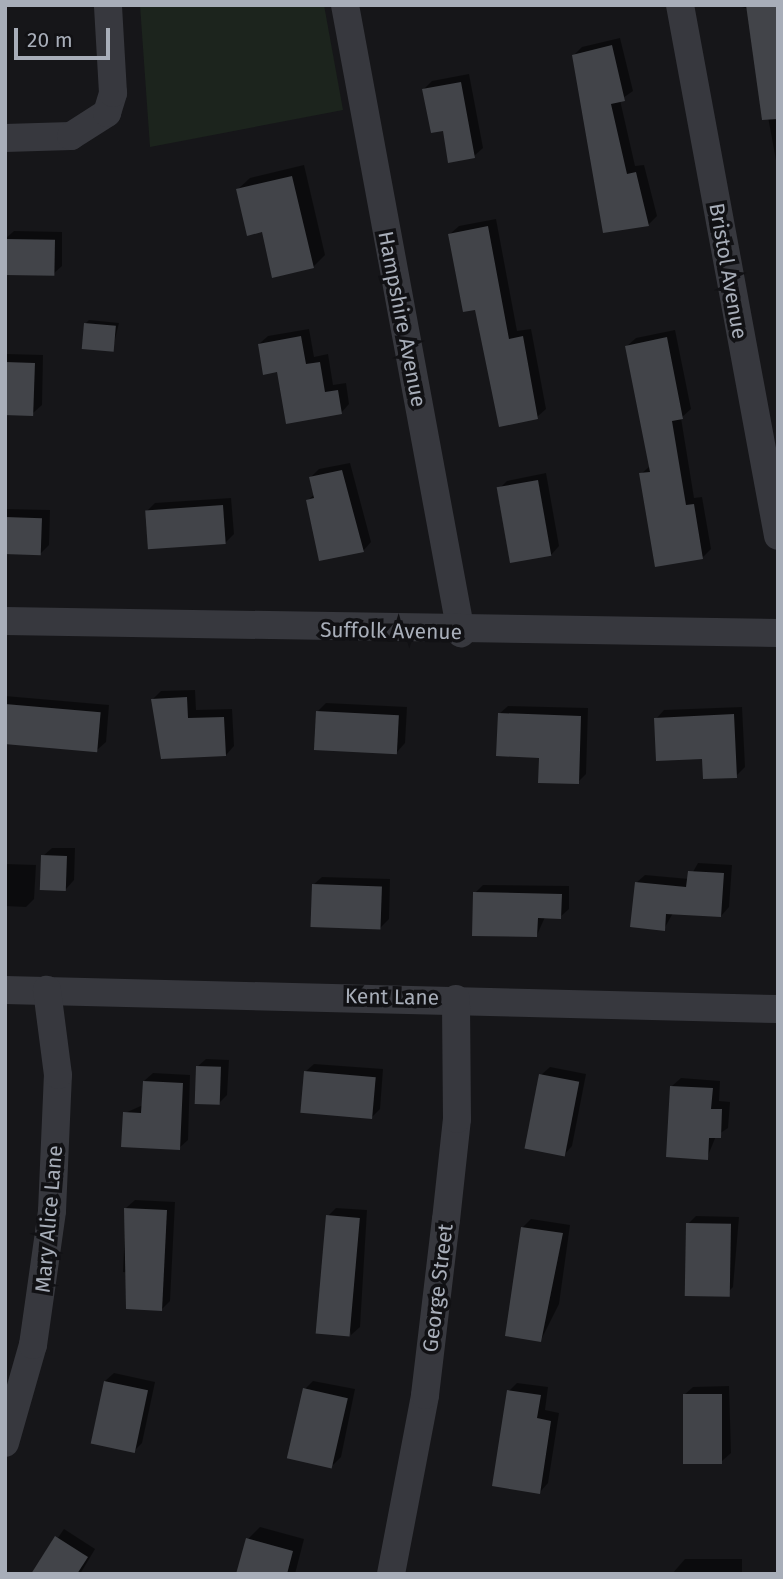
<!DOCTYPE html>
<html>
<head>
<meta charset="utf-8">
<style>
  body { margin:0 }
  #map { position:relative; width:783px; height:1579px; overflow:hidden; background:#161619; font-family:"Fira Sans",sans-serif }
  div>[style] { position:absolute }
  .green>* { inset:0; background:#1c241d }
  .shadow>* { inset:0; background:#0007 }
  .building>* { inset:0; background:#424449; transform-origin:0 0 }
  .minor>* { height:28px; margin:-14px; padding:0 14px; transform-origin:14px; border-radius:14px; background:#37383e }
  span { translate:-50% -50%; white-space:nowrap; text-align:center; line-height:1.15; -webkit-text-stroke:7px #111114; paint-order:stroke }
  .street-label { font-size:21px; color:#a8aeb9 }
  .frame { position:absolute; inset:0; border:7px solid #a8aeb9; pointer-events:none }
  .scale { position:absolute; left:14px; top:28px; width:96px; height:32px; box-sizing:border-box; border:4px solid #a8aeb9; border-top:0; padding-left:9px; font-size:21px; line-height:24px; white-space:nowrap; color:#a8aeb9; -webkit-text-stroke:5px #111114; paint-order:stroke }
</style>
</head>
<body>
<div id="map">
  <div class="green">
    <i style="clip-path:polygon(140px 5px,324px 5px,343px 110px,150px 147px)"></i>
  </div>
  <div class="shadow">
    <i style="clip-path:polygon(736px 5px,778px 5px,778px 171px,748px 9px)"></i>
    <i style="clip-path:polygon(620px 38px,633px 91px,620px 100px,635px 166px,644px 165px,657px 216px,648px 225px,574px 55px,582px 47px)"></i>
    <i style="clip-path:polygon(469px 74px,483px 148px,474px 156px,444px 129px,424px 89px,432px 81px)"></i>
    <i style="clip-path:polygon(304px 165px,325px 255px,313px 267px,263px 230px,237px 190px,250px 178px)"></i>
    <i style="clip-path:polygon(496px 219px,517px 331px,531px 329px,546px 409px,537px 417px,477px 308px,450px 234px,459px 226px)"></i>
    <i style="clip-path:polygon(14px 231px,62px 232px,62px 266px,53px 274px,5px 239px)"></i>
    <i style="clip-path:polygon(89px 320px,119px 323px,112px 351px,85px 324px)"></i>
    <i style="clip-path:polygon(309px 329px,314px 357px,328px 354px,333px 385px,346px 383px,349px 404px,341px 413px,279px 370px,259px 344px,268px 336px)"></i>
    <i style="clip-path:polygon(675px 330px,691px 409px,681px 418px,694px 498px,702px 497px,711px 549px,703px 557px,641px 474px,650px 466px,627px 346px,636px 338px)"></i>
    <i style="clip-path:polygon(7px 354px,43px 355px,42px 405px,33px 413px,5px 413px)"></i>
    <i style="clip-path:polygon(350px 463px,371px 542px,363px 551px,308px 500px,315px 494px,311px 477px,319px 469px)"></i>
    <i style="clip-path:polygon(546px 473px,559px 546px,551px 555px,499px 489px,507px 481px)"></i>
    <i style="clip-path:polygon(231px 498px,234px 534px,225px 543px,147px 511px,155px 503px)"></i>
    <i style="clip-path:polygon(5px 509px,50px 510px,49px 545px,41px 553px,5px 553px)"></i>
    <i style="clip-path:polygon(195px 690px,196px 710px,232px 709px,234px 746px,226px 755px,153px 699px,161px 691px)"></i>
    <i style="clip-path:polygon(5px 696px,109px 705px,106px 742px,97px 750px,5px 742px)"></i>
    <i style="clip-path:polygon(326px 703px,407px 707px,405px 743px,397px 752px,317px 712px)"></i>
    <i style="clip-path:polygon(508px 706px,588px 708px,586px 774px,578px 782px,541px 756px,499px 714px)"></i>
    <i style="clip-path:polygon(742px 707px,745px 767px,736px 776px,656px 719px,664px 710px)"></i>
    <i style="clip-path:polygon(52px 848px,75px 848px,74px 880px,66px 889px,43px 856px)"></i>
    <i style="clip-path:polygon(698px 863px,732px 865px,729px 907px,721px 916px,673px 913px,664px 929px,636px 883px,645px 875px,689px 879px)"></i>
    <i style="clip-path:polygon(5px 864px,36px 865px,34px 899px,26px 907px,5px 906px)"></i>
    <i style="clip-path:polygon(322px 877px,390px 879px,389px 919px,380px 928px,313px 885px)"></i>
    <i style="clip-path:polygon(483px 885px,569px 886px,569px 909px,560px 917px,545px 917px,537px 935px,475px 893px)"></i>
    <i style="clip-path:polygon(206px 1059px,229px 1060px,227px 1095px,219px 1103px,197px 1067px)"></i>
    <i style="clip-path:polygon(314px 1064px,383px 1069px,380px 1109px,372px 1117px,305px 1072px)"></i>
    <i style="clip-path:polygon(550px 1067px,586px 1074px,572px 1146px,564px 1155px,541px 1075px)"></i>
    <i style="clip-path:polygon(153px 1073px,190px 1075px,188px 1140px,179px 1148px,125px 1113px,143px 1105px,144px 1081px)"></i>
    <i style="clip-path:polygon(681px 1078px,720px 1081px,719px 1101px,730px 1102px,728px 1128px,716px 1136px,707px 1158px,672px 1086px)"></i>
    <i style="clip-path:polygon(135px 1200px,175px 1202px,170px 1301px,162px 1309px,131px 1273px,123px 1272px,126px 1208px)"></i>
    <i style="clip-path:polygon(336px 1208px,367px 1210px,360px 1327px,351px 1335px,328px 1216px)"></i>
    <i style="clip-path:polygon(696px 1216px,739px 1217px,733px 1287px,725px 1295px,688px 1224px)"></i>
    <i style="clip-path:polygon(531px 1219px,570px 1225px,559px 1304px,541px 1340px,522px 1228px)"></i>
    <i style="clip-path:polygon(114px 1373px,155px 1382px,142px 1443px,134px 1451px,105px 1381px)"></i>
    <i style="clip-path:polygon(313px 1381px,355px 1389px,341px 1457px,333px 1465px,305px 1389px)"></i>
    <i style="clip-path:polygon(517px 1383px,548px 1387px,545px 1410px,559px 1413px,548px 1483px,540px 1492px,509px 1391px)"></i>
    <i style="clip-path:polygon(729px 1386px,731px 1453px,722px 1461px,684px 1395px,693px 1387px)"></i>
    <i style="clip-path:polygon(260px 1527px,304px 1539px,295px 1574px,238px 1574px,248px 1539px)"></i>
    <i style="clip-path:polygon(64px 1529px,95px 1549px,80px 1574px,33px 1574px)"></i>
    <i style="clip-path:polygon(685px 1559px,742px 1559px,742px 1574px,672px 1574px)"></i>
  </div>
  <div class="building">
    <i style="clip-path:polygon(746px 5px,778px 5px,778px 119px,762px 120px)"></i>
    <i style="clip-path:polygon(612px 45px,625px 101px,611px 104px,627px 174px,636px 172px,649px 226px,603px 233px,572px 55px)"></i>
    <i style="clip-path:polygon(461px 82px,475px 158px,448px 163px,443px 131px,431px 133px,422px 89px)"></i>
    <i style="clip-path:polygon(292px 176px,314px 268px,272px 278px,262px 232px,247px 236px,236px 189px)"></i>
    <i style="clip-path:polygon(488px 226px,509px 339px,523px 336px,538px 419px,499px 427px,475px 310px,463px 312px,448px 234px)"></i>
    <i style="left:5px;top:239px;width:50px;height:36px;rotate:1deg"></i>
    <i style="left:84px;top:323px;width:32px;height:26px;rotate:5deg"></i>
    <i style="clip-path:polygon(301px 336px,306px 364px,320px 362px,325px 392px,338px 390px,342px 414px,286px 424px,277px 372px,263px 375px,258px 344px)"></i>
    <i style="clip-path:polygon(667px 337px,683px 419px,672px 421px,686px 505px,694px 504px,703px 559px,655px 567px,639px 473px,650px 472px,625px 346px)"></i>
    <i style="left:5px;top:362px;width:30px;height:53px;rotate:2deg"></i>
    <i style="clip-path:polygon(342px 470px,364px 552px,319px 561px,306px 500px,314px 498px,309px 477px)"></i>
    <i style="left:538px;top:480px;width:77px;height:42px;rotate:80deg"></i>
    <i style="left:223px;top:505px;width:39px;height:78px;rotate:86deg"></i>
    <i style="left:5px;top:517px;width:37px;height:37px;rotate:2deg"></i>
    <i style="clip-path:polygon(187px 697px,188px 718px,224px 717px,226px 756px,161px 759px,151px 699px)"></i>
    <i style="left:5px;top:704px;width:96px;height:40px;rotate:5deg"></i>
    <i style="left:316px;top:711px;width:83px;height:39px;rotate:3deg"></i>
    <i style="clip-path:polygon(498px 713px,581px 716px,579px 784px,538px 783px,539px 758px,496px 756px)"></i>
    <i style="clip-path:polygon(734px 714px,737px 778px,703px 779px,702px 759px,656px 761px,654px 718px)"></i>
    <i style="left:41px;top:855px;width:26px;height:35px;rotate:2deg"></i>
    <i style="clip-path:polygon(688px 871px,724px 873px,721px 917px,666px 914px,665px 931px,630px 927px,635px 882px,686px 887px)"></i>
    <i style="left:312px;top:884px;width:70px;height:43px;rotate:2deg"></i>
    <i style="clip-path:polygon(473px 892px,562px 894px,561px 919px,538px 918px,537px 937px,472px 936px)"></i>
    <i style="left:196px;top:1066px;width:25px;height:38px;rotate:2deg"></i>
    <i style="left:304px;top:1071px;width:72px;height:42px;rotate:5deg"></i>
    <i style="left:539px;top:1074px;width:41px;height:76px;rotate:11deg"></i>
    <i style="clip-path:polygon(143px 1081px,183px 1083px,180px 1150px,121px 1147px,123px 1112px,141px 1113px)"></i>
    <i style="clip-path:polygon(670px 1086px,713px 1088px,711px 1109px,722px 1109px,721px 1138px,709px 1138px,708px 1160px,666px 1157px)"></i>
    <i style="clip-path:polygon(124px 1208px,167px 1210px,162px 1311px,126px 1309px)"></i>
    <i style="left:326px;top:1215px;width:34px;height:119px;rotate:5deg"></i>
    <i style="left:686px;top:1223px;width:45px;height:73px;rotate:1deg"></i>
    <i style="clip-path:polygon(521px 1227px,563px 1233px,541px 1342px,505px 1336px)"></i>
    <i style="left:104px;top:1381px;width:45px;height:64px;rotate:12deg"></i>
    <i style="left:303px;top:1388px;width:46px;height:72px;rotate:13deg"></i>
    <i style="clip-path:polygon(507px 1390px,541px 1395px,537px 1418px,551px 1421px,540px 1494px,492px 1486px)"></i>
    <i style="left:683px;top:1394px;width:39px;height:70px"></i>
    <i style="clip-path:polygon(55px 1536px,88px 1557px,77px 1574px,31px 1574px)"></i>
    <i style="clip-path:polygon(246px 1538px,293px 1551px,287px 1574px,236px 1574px)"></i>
  </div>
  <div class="minor">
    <i style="left:345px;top:5px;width:639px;rotate:79.53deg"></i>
    <i style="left:680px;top:5px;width:540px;rotate:79.54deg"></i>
    <i style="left:5px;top:138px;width:66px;rotate:-1.7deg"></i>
    <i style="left:71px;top:136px;width:43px;rotate:-32.6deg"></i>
    <i style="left:107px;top:113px;width:21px;rotate:-73deg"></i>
    <i style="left:113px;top:93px;width:88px;rotate:-93.3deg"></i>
    <i style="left:5px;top:621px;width:773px;rotate:0.89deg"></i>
    <i style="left:5px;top:990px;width:773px;rotate:1.41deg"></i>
    <i style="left:5px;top:1443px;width:102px;rotate:-74.1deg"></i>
    <i style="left:33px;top:1345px;width:135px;rotate:-81.9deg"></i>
    <i style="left:52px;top:1211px;width:136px;rotate:-87.5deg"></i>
    <i style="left:58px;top:1075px;width:86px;rotate:-97.4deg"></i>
    <i style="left:391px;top:1574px;width:182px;rotate:-79.2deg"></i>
    <i style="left:425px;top:1395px;width:176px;rotate:-83.2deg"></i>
    <i style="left:446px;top:1220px;width:102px;rotate:-83.8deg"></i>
    <i style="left:457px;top:1119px;width:120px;rotate:-90.5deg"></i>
  </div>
  <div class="street-label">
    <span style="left:728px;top:271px;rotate:80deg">Bristol Avenue</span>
    <span style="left:402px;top:319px;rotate:79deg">Hampshire Avenue</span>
    <span style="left:391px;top:631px;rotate:1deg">Suffolk Avenue</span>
    <span style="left:392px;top:997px;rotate:1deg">Kent Lane</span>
    <span style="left:49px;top:1219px;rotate:-85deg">Mary Alice Lane</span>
    <span style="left:438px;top:1288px;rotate:-83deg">George Street</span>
  </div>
  <div class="frame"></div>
  <div class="scale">20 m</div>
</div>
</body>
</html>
